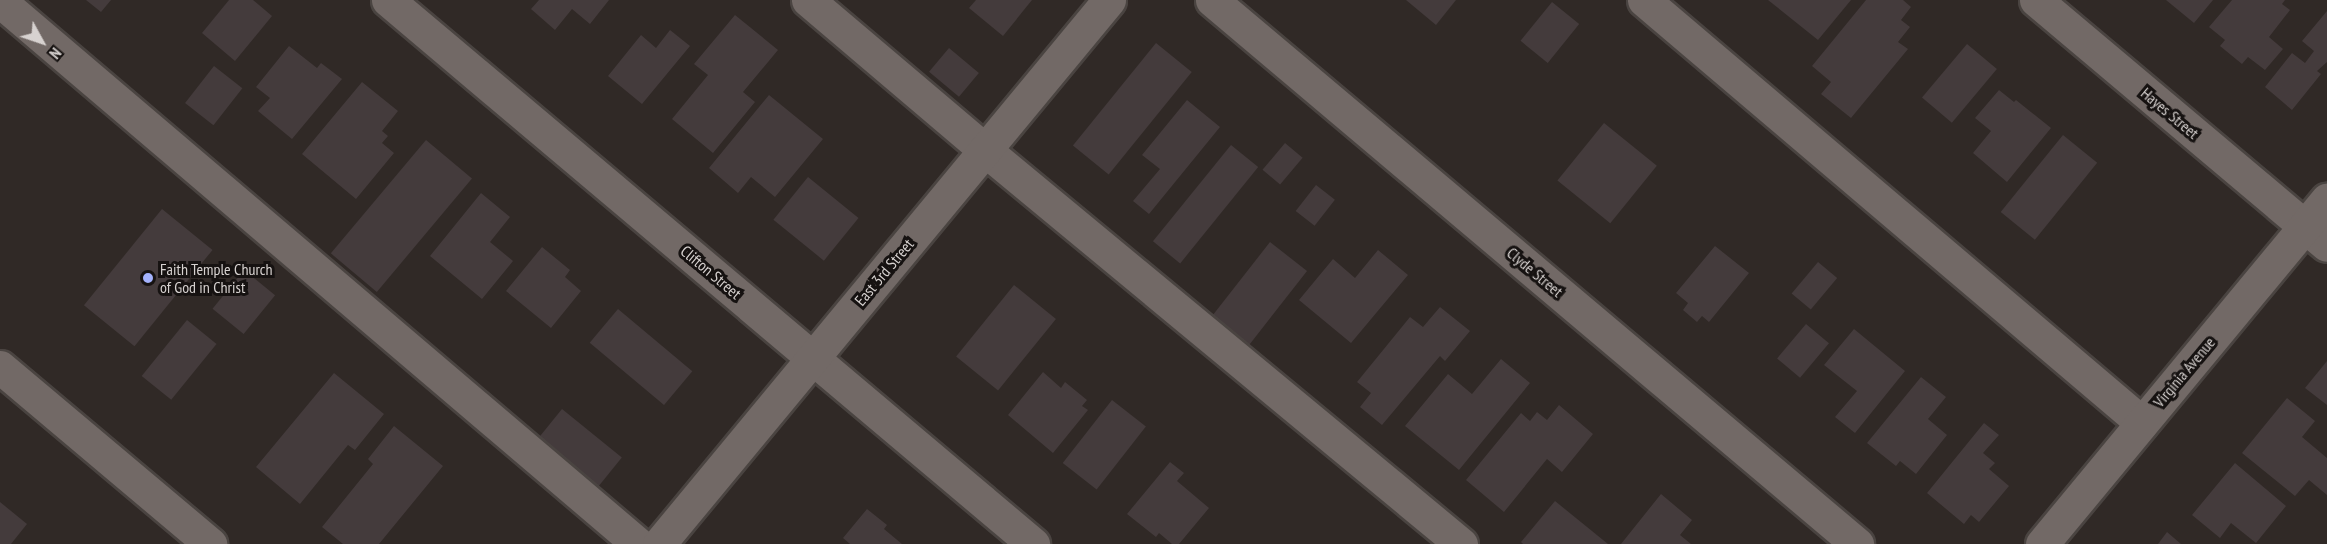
<!DOCTYPE html>
<html>
<head>
<meta charset="utf-8">
<style>
  body { margin:0 }
  #map { position:relative; width:2327px; height:544px; overflow:hidden; background:#302926; font-family:"PT Sans Narrow",sans-serif }
  div>[style] { position:absolute }
  .building>* { inset:0; background:#443b3c; transform-origin:0 0 }
  .roads { filter:drop-shadow(2px 0 #4a4441) drop-shadow(-2px 0 #4a4441) drop-shadow(0 2px #4a4441) drop-shadow(0 -2px #4a4441) }
  .minor>* { height:33px; margin:-16.5px; padding:0 16.5px; transform-origin:16.5px; border-radius:16.5px; background:#726966 }
  .dots>* { width:16px; height:16px; translate:-50% -50%; box-sizing:border-box; border:3px solid #161211; border-radius:50% }
  span { translate:-50% -50%; white-space:nowrap; text-align:center; line-height:1.15; -webkit-text-stroke:6px #161211; paint-order:stroke }
  .street-label { font-size:16px; color:#d7d2d0 }
  .poi-label { font-size:16px; color:#d7d2d0 }
  .left { translate:0 -50%; text-align:left }
  .north { position:absolute; left:12px; top:12px; width:60px; height:60px; -webkit-text-stroke:4px #161211; paint-order:stroke; rotate:130deg; font-size:16px; font-weight:700; line-height:24px; text-align:center; color:#d7d2d0 }
  .north::after { content:''; display:block; margin:auto; width:21px; height:27px; background:#d7d2d0; clip-path:polygon(50% 0,100% 100%,50% 72%,0 100%) }
</style>
</head>
<body>
<div id="map">
  <div class="building">
    <i style="clip-path:polygon(86px 0,111px 0,101px 12px)"></i>
    <i style="clip-path:polygon(229px 0,253px 0,272px 16px,235px 61px,202px 33px)"></i>
    <i style="clip-path:polygon(539px 0,609px 0,590px 24px,572px 9px,555px 30px,531px 9px)"></i>
    <i style="clip-path:polygon(976px 0,1032px 0,1003px 36px,969px 8px)"></i>
    <i style="clip-path:polygon(1406px 0,1456px 0,1436px 25px)"></i>
    <i style="clip-path:polygon(1768px 0,1851px 0,1818px 40px)"></i>
    <i style="clip-path:polygon(1866px 0,1903px 0,1911px 7px,1901px 20px,1910px 27px,1898px 42px,1908px 49px,1851px 118px,1821px 94px,1831px 82px,1812px 66px)"></i>
    <i style="clip-path:polygon(2166px 0,2213px 0,2194px 23px)"></i>
    <i style="clip-path:polygon(2232px 0,2285px 0,2282px 4px,2290px 10px,2269px 37px,2283px 49px,2265px 70px,2248px 57px,2242px 64px,2220px 46px,2225px 40px,2209px 27px)"></i>
    <i style="left:1552px;top:2px;width:35px;height:50px;rotate:39deg"></i>
    <i style="clip-path:polygon(2327px 11px,2327px 62px,2317px 71px,2321px 74px,2292px 110px,2265px 87px,2292px 53px,2305px 63px,2314px 51px,2302px 41px)"></i>
    <i style="clip-path:polygon(735px 15px,778px 50px,743px 92px,755px 102px,713px 153px,672px 119px,708px 75px,694px 64px)"></i>
    <i style="clip-path:polygon(670px 30px,690px 46px,642px 104px,608px 76px,641px 35px,656px 48px)"></i>
    <i style="left:1156px;top:43px;width:46px;height:132px;rotate:39deg"></i>
    <i style="left:1967px;top:44px;width:39px;height:70px;rotate:40deg"></i>
    <i style="clip-path:polygon(289px 46px,317px 68px,321px 63px,342px 79px,292px 139px,258px 111px,270px 98px,256px 87px)"></i>
    <i style="left:949px;top:48px;width:39px;height:31px;rotate:40deg"></i>
    <i style="left:214px;top:66px;width:36px;height:47px;rotate:38deg"></i>
    <i style="clip-path:polygon(362px 82px,398px 111px,382px 131px,388px 136px,382px 143px,394px 153px,356px 199px,302px 154px)"></i>
    <i style="clip-path:polygon(1999px 90px,2014px 102px,2016px 100px,2051px 128px,2007px 182px,1973px 153px,1991px 131px,1975px 118px)"></i>
    <i style="clip-path:polygon(769px 95px,823px 139px,775px 197px,751px 177px,738px 193px,709px 168px)"></i>
    <i style="clip-path:polygon(1187px 100px,1220px 127px,1149px 214px,1133px 201px,1160px 169px,1142px 155px)"></i>
    <i style="left:1604px;top:123px;width:68px;height:74px;rotate:39deg"></i>
    <i style="left:2063px;top:135px;width:44px;height:99px;rotate:39deg"></i>
    <i style="left:426px;top:140px;width:60px;height:148px;rotate:40deg"></i>
    <i style="left:1285px;top:143px;width:23px;height:35px;rotate:40deg"></i>
    <i style="left:1231px;top:145px;width:35px;height:124px;rotate:39deg"></i>
    <i style="left:808px;top:177px;width:65px;height:55px;rotate:39deg"></i>
    <i style="left:1316px;top:185px;width:24px;height:33px;rotate:38deg"></i>
    <i style="clip-path:polygon(481px 193px,510px 217px,490px 242px,513px 261px,482px 299px,430px 256px)"></i>
    <i style="left:162px;top:209px;width:65px;height:124px;rotate:39deg"></i>
    <i style="left:1270px;top:242px;width:47px;height:95px;rotate:38deg"></i>
    <i style="clip-path:polygon(1715px 246px,1749px 273px,1709px 322px,1702px 316px,1697px 322px,1683px 310px,1688px 303px,1676px 293px)"></i>
    <i style="clip-path:polygon(542px 247px,570px 270px,565px 277px,581px 291px,551px 328px,506px 291px)"></i>
    <i style="clip-path:polygon(1378px 250px,1408px 275px,1351px 343px,1299px 300px,1333px 259px,1355px 278px)"></i>
    <i style="left:1818px;top:262px;width:25px;height:41px;rotate:40deg"></i>
    <i style="left:244px;top:270px;width:40px;height:50px;rotate:39deg"></i>
    <i style="left:1014px;top:285px;width:54px;height:92px;rotate:39deg"></i>
    <i style="clip-path:polygon(1440px 307px,1470px 331px,1445px 361px,1440px 356px,1382px 425px,1360px 407px,1371px 393px,1357px 382px,1410px 317px,1423px 327px)"></i>
    <i style="left:618px;top:309px;width:97px;height:44px;rotate:40deg"></i>
    <i style="left:187px;top:320px;width:38px;height:72px;rotate:39deg"></i>
    <i style="left:1806px;top:324px;width:30px;height:45px;rotate:40deg"></i>
    <i style="clip-path:polygon(1854px 329px,1905px 371px,1855px 433px,1835px 417px,1857px 391px,1824px 365px)"></i>
    <i style="clip-path:polygon(1501px 359px,1530px 383px,1459px 470px,1405px 426px,1448px 374px,1472px 394px)"></i>
    <i style="clip-path:polygon(2327px 361px,2327px 405px,2305px 388px)"></i>
    <i style="clip-path:polygon(1043px 372px,1061px 388px,1065px 382px,1087px 400px,1082px 406px,1088px 410px,1053px 453px,1008px 415px)"></i>
    <i style="clip-path:polygon(334px 373px,384px 414px,355px 450px,348px 445px,300px 504px,256px 467px)"></i>
    <i style="clip-path:polygon(1921px 377px,1946px 397px,1928px 419px,1947px 435px,1916px 474px,1900px 461px,1896px 466px,1867px 443px)"></i>
    <i style="clip-path:polygon(2287px 398px,2315px 421px,2302px 437px,2327px 458px,2327px 495px,2309px 480px,2295px 496px,2242px 453px)"></i>
    <i style="left:1112px;top:400px;width:43px;height:80px;rotate:38deg"></i>
    <i style="clip-path:polygon(1559px 405px,1593px 434px,1562px 472px,1547px 459px,1504px 512px,1466px 480px,1521px 413px,1530px 421px,1537px 412px,1547px 420px)"></i>
    <i style="left:562px;top:409px;width:77px;height:47px;rotate:39deg"></i>
    <i style="clip-path:polygon(1984px 423px,1999px 435px,1983px 453px,1995px 463px,1989px 469px,2009px 486px,1979px 522px,1971px 515px,1964px 524px,1927px 493px)"></i>
    <i style="clip-path:polygon(394px 426px,443px 466px,379px 544px,343px 544px,322px 527px,373px 464px,368px 459px)"></i>
    <i style="clip-path:polygon(1170px 462px,1184px 473px,1177px 481px,1209px 508px,1179px 544px,1172px 544px,1159px 533px,1156px 537px,1127px 514px)"></i>
    <i style="clip-path:polygon(2235px 463px,2286px 506px,2256px 543px,2231px 523px,2220px 538px,2192px 515px)"></i>
    <i style="clip-path:polygon(1661px 494px,1692px 520px,1680px 535px,1691px 544px,1621px 544px)"></i>
    <i style="clip-path:polygon(1555px 501px,1608px 544px,1523px 544px,1521px 542px)"></i>
    <i style="clip-path:polygon(0 502px,27px 524px,11px 544px,0 544px)"></i>
    <i style="clip-path:polygon(867px 509px,887px 525px,884px 529px,902px 544px,850px 544px,843px 538px)"></i>
    <i style="clip-path:polygon(2167px 532px,2181px 544px,2158px 544px)"></i>
  </div>
  <div class="roads">
    <div class="minor">
      <i style="left:388px;top:0;width:844px;rotate:40.14deg"></i>
      <i style="left:808px;top:0;width:232px;rotate:40.3deg"></i>
      <i style="left:985px;top:150px;width:618px;rotate:39.62deg"></i>
      <i style="left:1212px;top:0;width:844px;rotate:40.14deg"></i>
      <i style="left:1644px;top:0;width:653px;rotate:40.34deg"></i>
      <i style="left:2036px;top:0;width:380px;rotate:40.1deg"></i>
      <i style="left:0;top:1px;width:838px;rotate:40.4deg"></i>
      <i style="left:0;top:367px;width:275px;rotate:40.1deg"></i>
      <i style="left:659px;top:544px;width:706px;rotate:-50.4deg"></i>
      <i style="left:2042px;top:544px;width:447px;rotate:-50.4deg"></i>
    </div>
  </div>
  <div class="dots">
    <i style="left:148px;top:278px;background:#a4b2fc"></i>
  </div>
  <div class="street-label">
    <span style="left:2170px;top:113px;rotate:40deg">Hayes Street</span>
    <span style="left:711px;top:272px;rotate:40deg">Clifton Street</span>
    <span style="left:884px;top:272px;rotate:-50deg">East 3rd Street</span>
    <span style="left:1535px;top:272px;rotate:40deg">Clyde Street</span>
    <span style="left:2184px;top:372px;rotate:-50deg">Virginia Avenue</span>
  </div>
  <div class="poi-label">
    <span class="left" style="left:160px;top:278px">Faith Temple Church<br>of God in Christ</span>
  </div>
  <div class="north">N</div>
</div>
</body>
</html>
